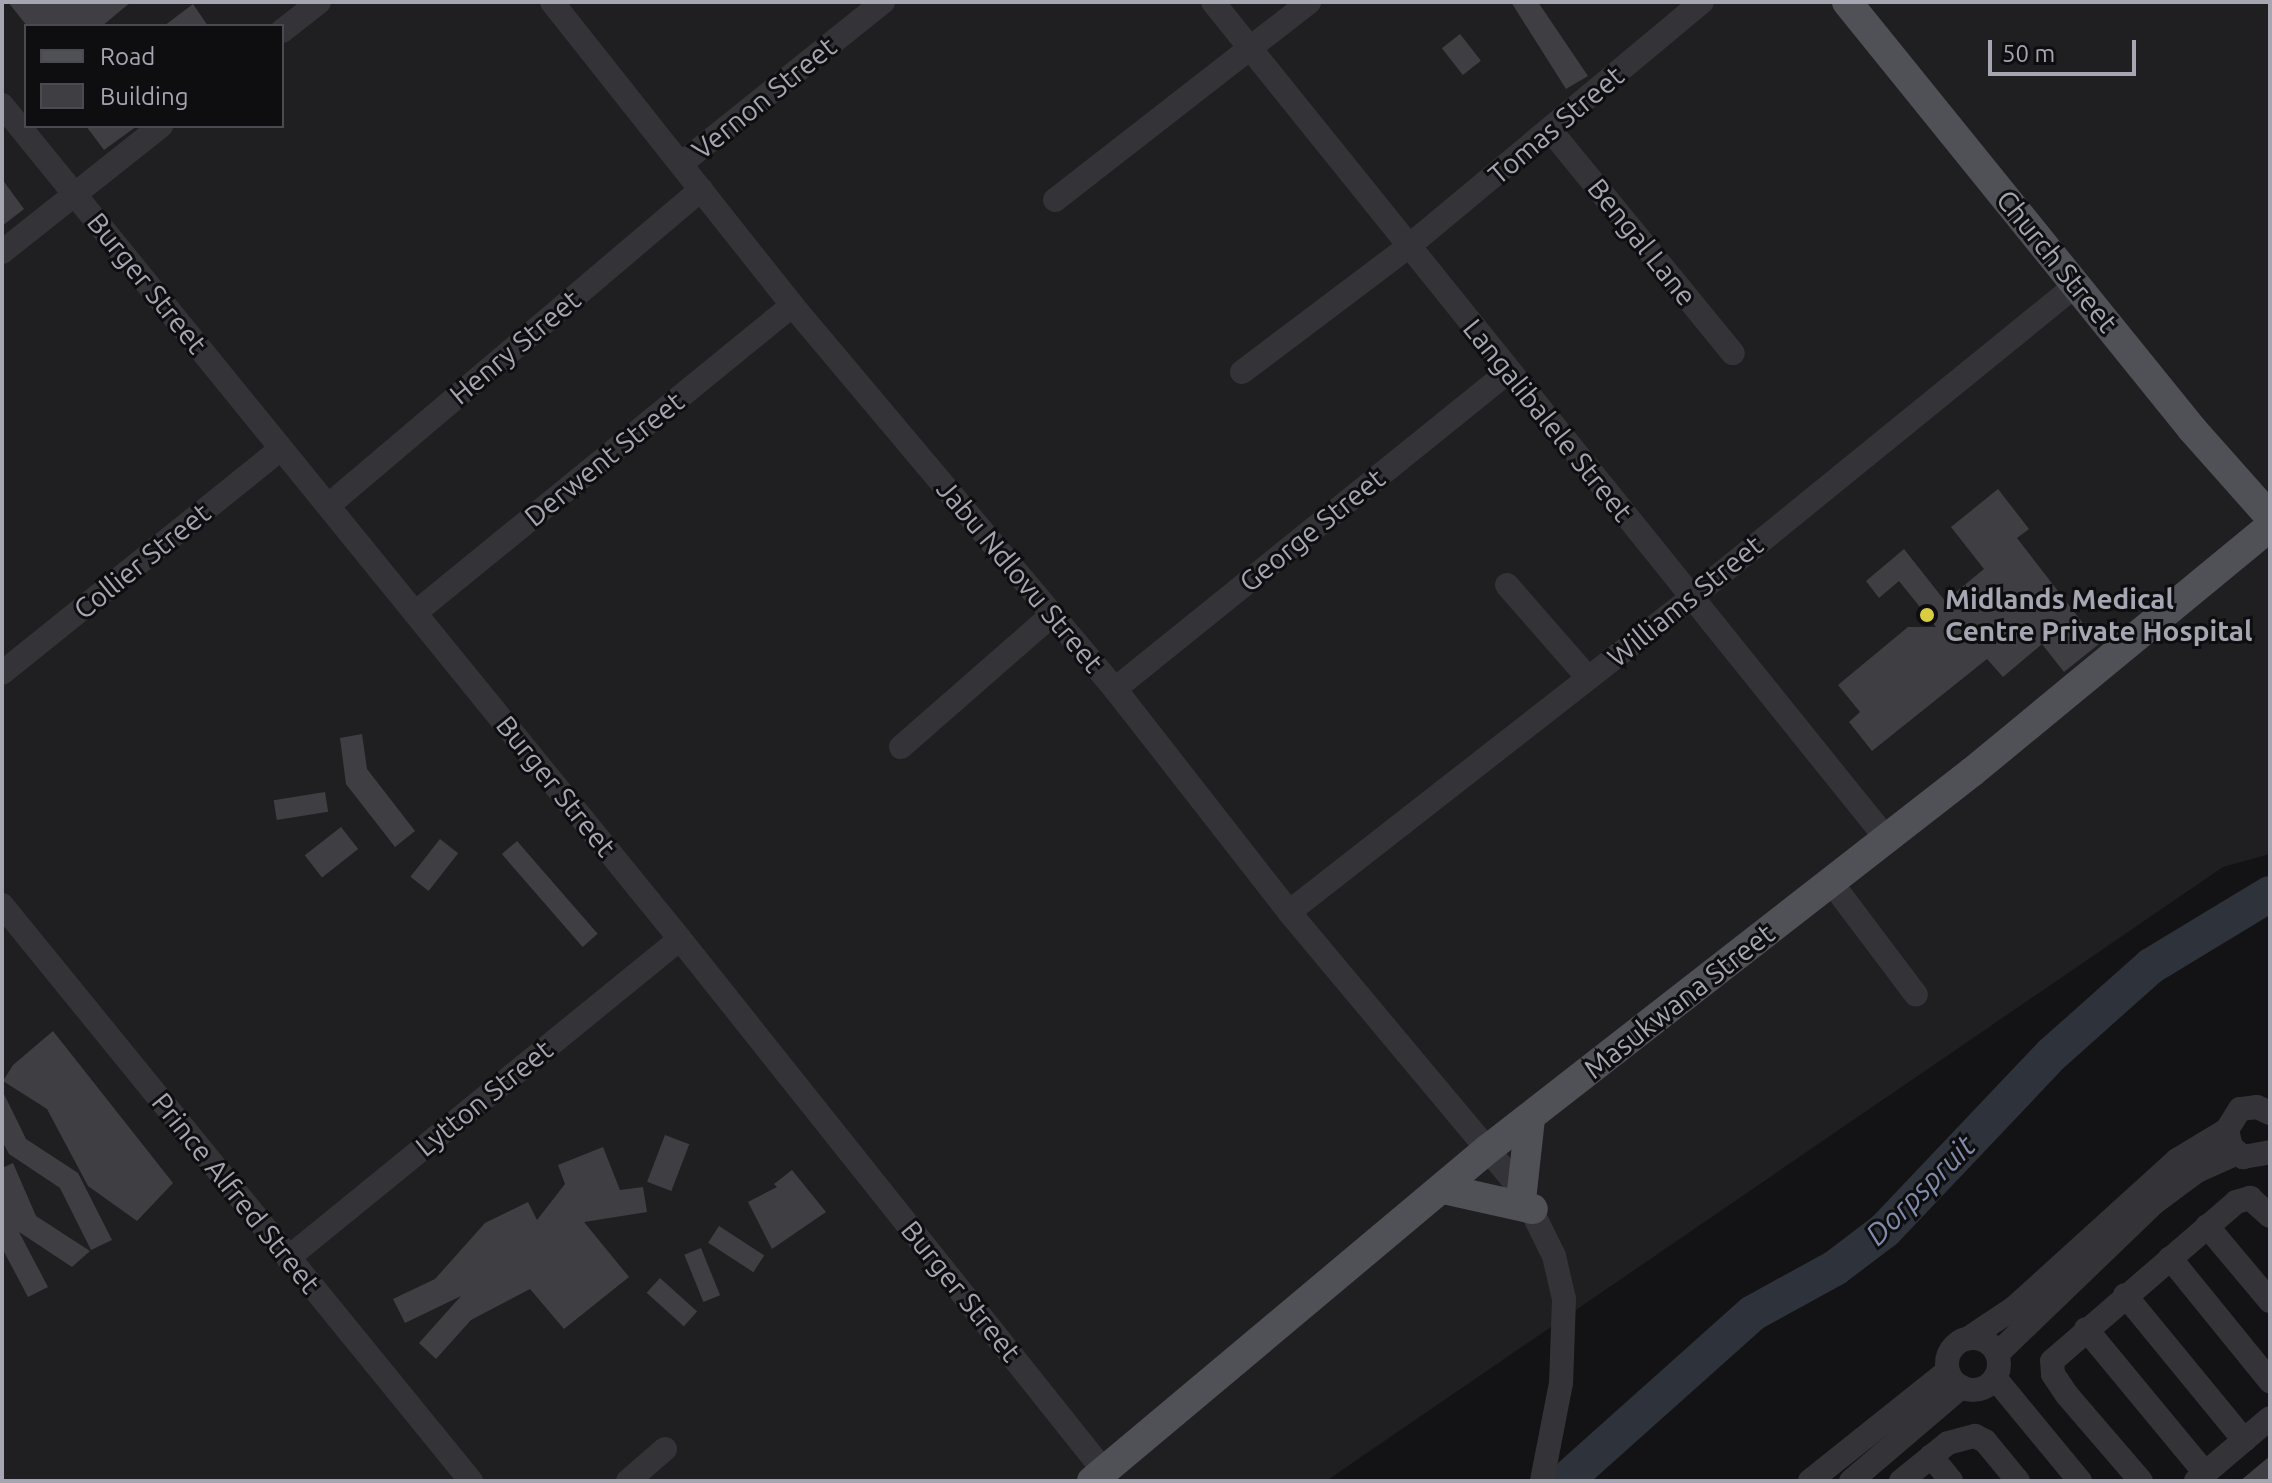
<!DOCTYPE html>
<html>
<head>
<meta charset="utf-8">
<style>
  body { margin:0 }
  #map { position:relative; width:2272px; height:1483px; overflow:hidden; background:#131214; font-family:Ubuntu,sans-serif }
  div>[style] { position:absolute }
  .built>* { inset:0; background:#1f1e20 }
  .river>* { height:36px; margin:-18px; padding:0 18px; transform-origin:18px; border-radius:18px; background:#2d323b }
  .building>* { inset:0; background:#3f3f43; transform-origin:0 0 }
  .minor>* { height:24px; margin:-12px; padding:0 12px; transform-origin:12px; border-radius:12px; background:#343438 }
  .minor>.ring { margin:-12px; padding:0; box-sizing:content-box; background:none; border:24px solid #343438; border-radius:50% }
  .major>* { height:30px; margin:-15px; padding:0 15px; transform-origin:15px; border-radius:15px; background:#505057 }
  .dots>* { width:22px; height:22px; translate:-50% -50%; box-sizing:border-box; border:4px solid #0e0d0f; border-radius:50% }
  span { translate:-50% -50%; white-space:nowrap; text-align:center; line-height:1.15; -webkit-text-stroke:6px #0e0d0f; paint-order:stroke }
  .street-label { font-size:28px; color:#a5a6b2 }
  .poi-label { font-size:28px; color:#a5a6b2; font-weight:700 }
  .left { translate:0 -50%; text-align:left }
  .water-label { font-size:30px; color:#808caa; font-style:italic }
  .frame { position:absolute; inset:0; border:4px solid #a5a6b2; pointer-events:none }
  .legend { position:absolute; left:24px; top:24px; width:260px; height:104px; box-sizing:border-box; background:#0e0d0f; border:2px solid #4a4a50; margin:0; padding:10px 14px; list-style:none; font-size:24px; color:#a5a6b2 }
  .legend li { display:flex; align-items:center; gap:16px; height:40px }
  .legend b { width:40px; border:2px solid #4a4a50 }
  .scale { position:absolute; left:1988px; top:40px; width:148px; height:36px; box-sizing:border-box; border:4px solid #a5a6b2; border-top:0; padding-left:10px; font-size:24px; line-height:28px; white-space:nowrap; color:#a5a6b2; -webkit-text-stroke:6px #0e0d0f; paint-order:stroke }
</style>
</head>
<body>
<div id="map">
  <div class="built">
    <i style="clip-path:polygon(evenodd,2px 2px,2270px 2px,2270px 854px,2223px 867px,1326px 1481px,2px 1481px,2px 2px,26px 26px,282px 26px,282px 126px,26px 126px,26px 26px)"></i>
  </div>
  <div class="river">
    <i style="left:1565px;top:1481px;width:252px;rotate:-41.8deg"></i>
    <i style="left:1753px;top:1313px;width:94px;rotate:-28.8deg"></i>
    <i style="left:1835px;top:1268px;width:63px;rotate:-37.2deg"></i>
    <i style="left:1885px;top:1230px;width:241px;rotate:-46.5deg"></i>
    <i style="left:2051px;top:1055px;width:134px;rotate:-41.7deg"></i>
    <i style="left:2151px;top:966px;width:139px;rotate:-31.2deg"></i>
  </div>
  <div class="building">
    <i style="clip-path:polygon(8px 2px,131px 2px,102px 26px,27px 26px)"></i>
    <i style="clip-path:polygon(1511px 2px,1538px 2px,1588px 76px,1566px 89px)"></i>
    <i style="clip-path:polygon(193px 4px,208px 26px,164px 26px)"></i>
    <i style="left:1460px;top:34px;width:34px;height:23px;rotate:52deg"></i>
    <i style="clip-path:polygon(86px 126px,137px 126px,104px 150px)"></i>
    <i style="clip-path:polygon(2px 179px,24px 209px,2px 226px)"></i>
    <i style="clip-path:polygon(1998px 489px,2029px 529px,2017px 538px,2099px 644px,2064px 672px,2042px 644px,2003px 677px,1987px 659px,1872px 751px,1849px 722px,1860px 712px,1838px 685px,1908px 627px,1936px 627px,1899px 581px,1879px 598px,1866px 581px,1904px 549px,1945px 601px,1984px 569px,1951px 527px)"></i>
    <i style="clip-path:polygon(362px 734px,367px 769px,415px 831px,395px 847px,346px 784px,340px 738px)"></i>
    <i style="left:325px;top:792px;width:20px;height:52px;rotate:81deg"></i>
    <i style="left:341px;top:827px;width:28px;height:46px;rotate:52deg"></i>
    <i style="left:440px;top:839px;width:23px;height:48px;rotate:38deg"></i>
    <i style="left:517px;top:841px;width:123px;height:20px;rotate:49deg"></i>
    <i style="clip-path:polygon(53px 1031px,173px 1183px,137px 1221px,88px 1186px,47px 1109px,3px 1081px,13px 1065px)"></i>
    <i style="clip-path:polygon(2px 1090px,26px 1139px,78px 1173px,112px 1240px,91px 1250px,60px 1188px,9px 1154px,2px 1141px)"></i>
    <i style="left:665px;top:1135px;width:26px;height:50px;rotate:21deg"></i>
    <i style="clip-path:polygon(603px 1147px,620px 1190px,643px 1187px,647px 1212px,584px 1222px,629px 1277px,564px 1329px,530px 1289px,471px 1320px,436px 1359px,419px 1343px,461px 1296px,405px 1323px,393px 1299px,435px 1279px,485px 1223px,528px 1202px,537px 1220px,565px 1184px,558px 1165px)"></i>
    <i style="clip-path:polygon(13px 1163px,36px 1216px,90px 1251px,72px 1267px,19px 1232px,48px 1287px,28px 1297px,2px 1248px,2px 1168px)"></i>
    <i style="clip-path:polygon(792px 1170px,826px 1212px,772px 1249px,748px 1202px,777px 1187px,774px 1184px)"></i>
    <i style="left:719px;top:1226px;width:54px;height:20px;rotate:33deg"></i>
    <i style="left:701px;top:1248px;width:51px;height:18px;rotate:68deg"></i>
    <i style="left:660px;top:1278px;width:50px;height:20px;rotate:42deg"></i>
    <i style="clip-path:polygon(2270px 1456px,2270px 1481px,2240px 1481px)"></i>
  </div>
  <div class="minor">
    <i style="left:552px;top:2px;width:387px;rotate:51.6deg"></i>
    <i style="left:792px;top:305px;width:502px;rotate:49.93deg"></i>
    <i style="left:1115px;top:689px;width:283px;rotate:52deg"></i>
    <i style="left:1289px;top:912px;width:363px;rotate:50.1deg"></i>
    <i style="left:1522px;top:1191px;width:72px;rotate:63.8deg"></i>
    <i style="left:1554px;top:1256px;width:44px;rotate:76.9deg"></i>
    <i style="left:1564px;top:1299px;width:84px;rotate:92deg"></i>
    <i style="left:1561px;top:1383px;width:100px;rotate:101deg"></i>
    <i style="left:1213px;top:2px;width:1072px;rotate:51.17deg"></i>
    <i style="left:282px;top:31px;width:47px;rotate:-38.1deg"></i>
    <i style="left:2px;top:105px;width:1075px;rotate:50.89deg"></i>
    <i style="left:680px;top:939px;width:680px;rotate:51.45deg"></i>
    <i style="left:1551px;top:131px;width:287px;rotate:50.7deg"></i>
    <i style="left:682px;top:163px;width:258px;rotate:-38.7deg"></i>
    <i style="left:1055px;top:200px;width:322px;rotate:-37.9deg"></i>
    <i style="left:2px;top:252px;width:203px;rotate:-38.4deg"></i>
    <i style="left:1242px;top:372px;width:209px;rotate:-37deg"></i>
    <i style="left:1409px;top:246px;width:381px;rotate:-39.8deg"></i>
    <i style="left:329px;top:505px;width:488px;rotate:-40.3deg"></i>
    <i style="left:1507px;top:585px;width:123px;rotate:48.9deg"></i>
    <i style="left:415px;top:613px;width:487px;rotate:-39.2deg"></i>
    <i style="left:2px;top:673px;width:358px;rotate:-38.8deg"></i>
    <i style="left:1115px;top:689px;width:505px;rotate:-38.89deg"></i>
    <i style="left:901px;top:747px;width:201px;rotate:-41.2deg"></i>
    <i style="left:1831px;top:882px;width:141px;rotate:53deg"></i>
    <i style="left:2px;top:905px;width:743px;rotate:50.85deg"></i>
    <i style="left:1289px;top:912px;width:510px;rotate:-37.99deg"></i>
    <i style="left:1691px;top:598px;width:496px;rotate:-39.1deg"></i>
    <i style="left:2270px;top:1113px;width:14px;rotate:-155deg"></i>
    <i style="left:2257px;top:1107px;width:17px;rotate:173deg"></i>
    <i style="left:2240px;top:1109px;width:25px;rotate:122deg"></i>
    <i style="left:2227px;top:1130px;width:17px;rotate:77deg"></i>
    <i style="left:2231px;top:1147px;width:16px;rotate:40deg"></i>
    <i style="left:2243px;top:1157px;width:27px;rotate:-10deg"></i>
    <i style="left:2207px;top:1226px;width:98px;rotate:50deg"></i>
    <i style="left:288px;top:1258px;width:505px;rotate:-39.14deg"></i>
    <i style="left:2170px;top:1258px;width:159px;rotate:50.9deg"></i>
    <i style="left:2125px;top:1295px;width:188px;rotate:50.6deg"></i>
    <i style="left:2086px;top:1329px;width:187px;rotate:50.4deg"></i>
    <i style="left:1969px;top:1338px;width:54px;rotate:-33.7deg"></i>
    <i style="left:2014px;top:1308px;width:220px;rotate:-42.2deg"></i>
    <i style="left:2177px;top:1160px;width:58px;rotate:-31deg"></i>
    <i class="ring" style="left:1947px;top:1338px;width:28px;height:28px"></i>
    <i style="left:1997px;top:1354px;width:219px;rotate:-43.9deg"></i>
    <i style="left:2155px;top:1202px;width:52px;rotate:-36.4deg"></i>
    <i style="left:2197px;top:1171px;width:44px;rotate:-24.2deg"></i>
    <i style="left:1995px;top:1378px;width:134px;rotate:50.5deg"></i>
    <i style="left:1931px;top:1456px;width:32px;rotate:51deg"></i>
    <i style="left:628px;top:1481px;width:49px;rotate:-40.9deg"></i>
    <i style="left:1810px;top:1481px;width:176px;rotate:-38.6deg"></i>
    <i style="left:1851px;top:1481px;width:145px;rotate:-40.5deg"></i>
    <i style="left:1901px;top:1481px;width:60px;rotate:-39deg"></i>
    <i style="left:1948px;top:1443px;width:28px;rotate:-15deg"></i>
    <i style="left:1975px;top:1436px;width:11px;rotate:27deg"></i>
    <i style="left:1985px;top:1441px;width:52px;rotate:50.5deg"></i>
    <i style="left:2141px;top:1481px;width:113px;rotate:-130.7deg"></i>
    <i style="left:2067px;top:1395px;width:25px;rotate:-124deg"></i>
    <i style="left:2053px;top:1374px;width:13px;rotate:-94deg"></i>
    <i style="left:2052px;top:1361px;width:243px;rotate:-40.8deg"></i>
    <i style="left:2236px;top:1202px;width:15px;rotate:-16deg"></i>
    <i style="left:2250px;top:1198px;width:27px;rotate:42deg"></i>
    <i style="left:2196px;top:1481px;width:97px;rotate:-40.4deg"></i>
  </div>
  <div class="major">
    <i style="left:1847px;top:2px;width:549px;rotate:51.06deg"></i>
    <i style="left:2192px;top:429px;width:118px;rotate:48.4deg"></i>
    <i style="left:1444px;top:1189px;width:91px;rotate:12.7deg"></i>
    <i style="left:1522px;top:1191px;width:73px;rotate:-83.7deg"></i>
    <i style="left:1092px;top:1481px;width:517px;rotate:-39.98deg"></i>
    <i style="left:1488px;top:1149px;width:614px;rotate:-37.92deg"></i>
    <i style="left:1972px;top:772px;width:386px;rotate:-39.5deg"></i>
  </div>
  <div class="dots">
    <i style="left:1927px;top:615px;background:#dbcd42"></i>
  </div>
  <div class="street-label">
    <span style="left:764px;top:98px;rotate:-39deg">Vernon Street</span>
    <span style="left:1556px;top:125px;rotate:-40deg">Tomas Street</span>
    <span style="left:1642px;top:242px;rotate:51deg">Bengal Lane</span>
    <span style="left:2057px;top:261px;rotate:51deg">Church Street</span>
    <span style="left:147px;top:283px;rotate:51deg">Burger Street</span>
    <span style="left:515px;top:347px;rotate:-40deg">Henry Street</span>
    <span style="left:1548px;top:420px;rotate:51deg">Langalibalele Street</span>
    <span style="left:604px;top:459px;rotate:-39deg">Derwent Street</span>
    <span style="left:1312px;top:530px;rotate:-39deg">George Street</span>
    <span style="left:142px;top:561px;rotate:-39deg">Collier Street</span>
    <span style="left:1020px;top:576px;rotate:50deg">Jabu Ndlovu Street</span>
    <span style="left:1685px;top:601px;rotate:-39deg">Williams Street</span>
    <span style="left:556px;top:786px;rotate:51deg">Burger Street</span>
    <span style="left:1679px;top:1001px;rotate:-38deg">Masukwana Street</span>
    <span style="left:484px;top:1098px;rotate:-39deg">Lytton Street</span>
    <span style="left:236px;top:1193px;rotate:51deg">Prince Alfred Street</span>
    <span style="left:961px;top:1291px;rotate:51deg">Burger Street</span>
  </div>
  <div class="poi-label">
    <span class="left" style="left:1945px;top:615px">Midlands Medical<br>Centre Private Hospital</span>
  </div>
  <div class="water-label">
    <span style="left:1920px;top:1190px;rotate:-45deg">Dorpspruit</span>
  </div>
  <div class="frame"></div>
  <ul class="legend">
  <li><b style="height:10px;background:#505057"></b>Road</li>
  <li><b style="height:22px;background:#3f3f43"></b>Building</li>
  </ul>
  <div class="scale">50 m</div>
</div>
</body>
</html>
